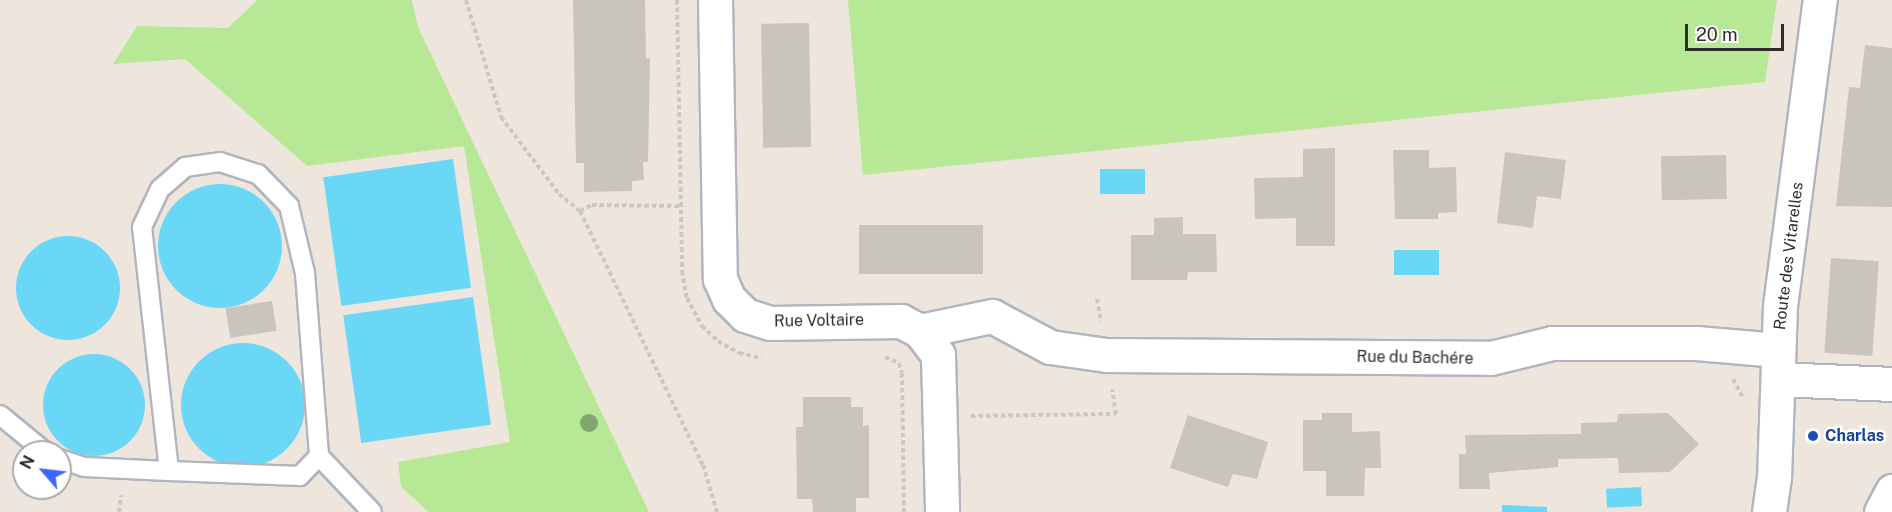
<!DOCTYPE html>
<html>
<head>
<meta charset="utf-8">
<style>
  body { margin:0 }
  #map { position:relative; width:1892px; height:512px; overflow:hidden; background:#eee6dd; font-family:"Public Sans",sans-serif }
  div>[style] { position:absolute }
  .green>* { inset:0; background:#b6e896 }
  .water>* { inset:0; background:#6ad7f7; transform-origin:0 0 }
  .round { border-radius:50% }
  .building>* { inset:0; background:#c9c4bc; transform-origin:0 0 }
  .path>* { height:4px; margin-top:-2px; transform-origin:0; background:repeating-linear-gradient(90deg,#c8c8c8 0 4.5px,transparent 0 7.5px) }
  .roads { filter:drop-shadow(2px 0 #b1b5c0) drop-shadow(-2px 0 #b1b5c0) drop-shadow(0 2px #b1b5c0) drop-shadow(0 -2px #b1b5c0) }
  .lane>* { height:18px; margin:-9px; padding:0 9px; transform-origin:9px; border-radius:9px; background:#fff }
  .street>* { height:33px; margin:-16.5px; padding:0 16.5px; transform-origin:16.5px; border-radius:16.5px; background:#fff }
  .secondary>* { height:33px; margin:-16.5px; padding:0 16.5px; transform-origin:16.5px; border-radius:16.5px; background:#fff }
  .trees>* { width:18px; height:18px; margin:-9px; border-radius:50%; background:#83a570 }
  .dots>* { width:16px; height:16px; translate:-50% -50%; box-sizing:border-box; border:3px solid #fff; border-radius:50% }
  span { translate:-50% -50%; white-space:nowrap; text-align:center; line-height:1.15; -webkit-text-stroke:5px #fff; paint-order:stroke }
  .street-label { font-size:16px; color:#2c2c2c }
  .transit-label { font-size:16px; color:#164399; font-weight:700 }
  .left { translate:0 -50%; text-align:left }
  .north { position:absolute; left:12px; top:440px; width:60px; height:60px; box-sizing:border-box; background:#fff; border:2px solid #ababab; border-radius:50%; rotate:298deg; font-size:16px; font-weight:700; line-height:24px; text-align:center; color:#2c2c2c }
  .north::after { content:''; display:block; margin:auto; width:21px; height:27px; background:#3967ff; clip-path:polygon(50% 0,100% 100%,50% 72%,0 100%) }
  .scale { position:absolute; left:1685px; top:24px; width:99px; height:27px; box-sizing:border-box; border:3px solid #2c2c2c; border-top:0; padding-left:8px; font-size:18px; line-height:21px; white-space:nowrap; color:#2c2c2c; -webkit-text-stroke:4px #fff; paint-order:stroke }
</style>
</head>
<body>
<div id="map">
  <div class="green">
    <i style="clip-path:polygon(257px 0,412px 0,418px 27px,649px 512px,429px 512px,401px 487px,398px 462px,510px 442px,464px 146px,307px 166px,185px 59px,113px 64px,137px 26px,228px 28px)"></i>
    <i style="clip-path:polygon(848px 0,1777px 0,1765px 82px,863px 175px)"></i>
  </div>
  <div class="water">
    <i style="left:453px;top:159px;width:130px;height:131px;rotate:82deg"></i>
    <i style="left:1100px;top:169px;width:45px;height:25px"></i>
    <i class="round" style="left:158px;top:184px;width:124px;height:124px"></i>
    <i class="round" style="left:16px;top:236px;width:104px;height:104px"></i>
    <i style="left:1394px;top:250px;width:45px;height:25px"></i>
    <i style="left:473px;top:297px;width:129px;height:131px;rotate:82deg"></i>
    <i class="round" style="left:181px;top:343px;width:124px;height:124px"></i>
    <i class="round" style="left:43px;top:354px;width:102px;height:102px"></i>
    <i style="left:1641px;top:487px;width:19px;height:35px;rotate:87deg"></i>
    <i style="clip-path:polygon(1502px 505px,1547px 507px,1547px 512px,1502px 512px)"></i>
  </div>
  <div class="building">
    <i style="clip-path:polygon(573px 0,645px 0,646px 59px,650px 58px,648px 162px,643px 162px,644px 180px,632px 181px,632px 191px,584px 192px,584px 163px,576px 163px)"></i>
    <i style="left:809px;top:23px;width:124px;height:48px;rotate:89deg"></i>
    <i style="clip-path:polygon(1865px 45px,1892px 48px,1892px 207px,1836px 206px,1849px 87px,1860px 88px)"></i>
    <i style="clip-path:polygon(1335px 148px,1335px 246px,1296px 246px,1296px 218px,1255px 219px,1254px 178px,1303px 177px,1303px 149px)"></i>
    <i style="clip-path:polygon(1393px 150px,1429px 150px,1429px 168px,1456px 167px,1457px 212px,1438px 213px,1438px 219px,1395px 219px)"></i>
    <i style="clip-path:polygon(1505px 152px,1566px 160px,1561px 199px,1537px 196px,1533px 228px,1497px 223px)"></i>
    <i style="left:1726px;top:155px;width:44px;height:65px;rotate:89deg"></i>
    <i style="clip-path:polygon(1183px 217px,1183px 234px,1216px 234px,1217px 272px,1188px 272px,1187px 280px,1131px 280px,1131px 235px,1154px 235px,1154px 218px)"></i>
    <i style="left:983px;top:225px;width:49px;height:124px;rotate:90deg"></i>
    <i style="left:1831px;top:258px;width:48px;height:95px;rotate:4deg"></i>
    <i style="left:272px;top:301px;width:30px;height:47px;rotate:81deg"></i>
    <i style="clip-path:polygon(803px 397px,851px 397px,851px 407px,863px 407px,863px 426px,869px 425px,869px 498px,856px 498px,856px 512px,813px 512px,812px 499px,797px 499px,796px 427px,803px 427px)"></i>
    <i style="clip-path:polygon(1322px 413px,1352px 413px,1352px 432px,1380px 431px,1381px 468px,1365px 468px,1364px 496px,1326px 496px,1326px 471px,1303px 471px,1303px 420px,1322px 420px)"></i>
    <i style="clip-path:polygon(1668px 413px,1699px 444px,1670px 472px,1619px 473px,1618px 458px,1558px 459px,1558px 467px,1489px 473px,1490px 489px,1459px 489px,1459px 454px,1466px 454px,1465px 435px,1581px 434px,1581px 423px,1617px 422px,1618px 414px)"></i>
    <i style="clip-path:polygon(1188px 415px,1268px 442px,1257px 479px,1233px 474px,1228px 487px,1170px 468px)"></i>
  </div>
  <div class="path">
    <i style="left:466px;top:0;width:122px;rotate:73.3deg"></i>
    <i style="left:501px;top:117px;width:96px;rotate:53deg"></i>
    <i style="left:559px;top:194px;width:27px;rotate:39deg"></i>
    <i style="left:580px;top:211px;width:282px;rotate:64.2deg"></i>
    <i style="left:703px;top:465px;width:49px;rotate:73.4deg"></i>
    <i style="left:677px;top:0;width:271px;rotate:88.9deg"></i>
    <i style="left:682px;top:271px;width:27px;rotate:80deg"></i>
    <i style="left:687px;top:298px;width:32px;rotate:62deg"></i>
    <i style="left:702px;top:326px;width:22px;rotate:43deg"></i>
    <i style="left:718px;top:341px;width:24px;rotate:30deg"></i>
    <i style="left:739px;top:353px;width:23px;rotate:13deg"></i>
    <i style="left:580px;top:211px;width:13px;rotate:-27deg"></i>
    <i style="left:592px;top:205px;width:88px;rotate:0.7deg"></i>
    <i style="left:1097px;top:299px;width:23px;rotate:80deg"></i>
    <i style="left:885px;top:357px;width:15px;rotate:23deg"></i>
    <i style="left:899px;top:363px;width:10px;rotate:73deg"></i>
    <i style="left:902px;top:373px;width:139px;rotate:89.2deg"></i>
    <i style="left:1733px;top:379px;width:21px;rotate:62deg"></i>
    <i style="left:971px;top:416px;width:145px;rotate:-0.8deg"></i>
    <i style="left:1116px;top:414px;width:25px;rotate:-99deg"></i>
    <i style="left:119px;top:512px;width:17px;rotate:-83deg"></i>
  </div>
  <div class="roads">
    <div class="lane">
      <i style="left:0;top:415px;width:58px;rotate:39.4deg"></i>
      <i style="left:319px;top:456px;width:28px;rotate:134deg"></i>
      <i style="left:300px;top:476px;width:131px;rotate:-177.8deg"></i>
      <i style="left:169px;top:471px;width:245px;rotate:-96.3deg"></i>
      <i style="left:142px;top:227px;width:42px;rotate:-64.7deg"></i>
      <i style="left:160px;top:189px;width:33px;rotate:-41deg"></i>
      <i style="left:185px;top:167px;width:35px;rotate:-8deg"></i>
      <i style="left:220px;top:162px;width:40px;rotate:18deg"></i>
      <i style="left:258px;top:174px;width:45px;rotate:45.9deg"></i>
      <i style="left:289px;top:206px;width:69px;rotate:76.6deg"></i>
      <i style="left:305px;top:273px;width:184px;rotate:85.6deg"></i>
      <i style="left:319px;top:456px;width:77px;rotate:46.6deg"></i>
      <i style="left:60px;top:459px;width:25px;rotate:18deg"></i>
      <i style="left:84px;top:467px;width:85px;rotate:2.7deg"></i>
    </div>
    <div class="street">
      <i style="left:715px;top:0;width:279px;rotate:89deg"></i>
      <i style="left:720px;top:279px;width:22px;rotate:66deg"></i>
      <i style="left:729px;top:299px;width:23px;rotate:45deg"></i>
      <i style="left:745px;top:315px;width:26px;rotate:18deg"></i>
      <i style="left:770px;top:323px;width:131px;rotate:-0.9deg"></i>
      <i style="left:901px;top:321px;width:21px;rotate:28deg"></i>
      <i style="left:920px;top:331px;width:30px;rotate:53deg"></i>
      <i style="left:938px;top:355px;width:157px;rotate:88.5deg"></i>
      <i style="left:920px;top:331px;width:74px;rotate:-11.8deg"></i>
      <i style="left:992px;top:316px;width:66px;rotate:28.1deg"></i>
      <i style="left:1050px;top:347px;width:57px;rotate:8.1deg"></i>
      <i style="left:1106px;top:355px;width:385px;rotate:0.4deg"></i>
      <i style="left:1491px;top:358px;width:63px;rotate:-13.8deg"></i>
      <i style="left:1552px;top:343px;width:144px"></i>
      <i style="left:1696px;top:343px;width:82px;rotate:4.9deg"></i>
      <i style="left:1778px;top:379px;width:114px;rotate:2.5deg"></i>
      <i style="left:1881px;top:512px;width:24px;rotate:-62deg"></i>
    </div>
    <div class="secondary">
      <i style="left:1769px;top:512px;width:34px;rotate:-82deg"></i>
      <i style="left:1774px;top:478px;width:172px;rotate:-88deg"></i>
      <i style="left:1780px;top:306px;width:309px;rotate:-82.6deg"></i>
    </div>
  </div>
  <div class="trees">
    <i style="left:589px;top:423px"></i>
  </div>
  <div class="dots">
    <i style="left:1813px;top:436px;background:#1a4fb4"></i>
  </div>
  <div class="street-label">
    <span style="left:1789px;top:256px;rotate:-83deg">Route des Vitarelles</span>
    <span style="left:819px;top:321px;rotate:-1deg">Rue Voltaire</span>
    <span style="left:1415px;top:358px;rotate:1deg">Rue du Bachére</span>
  </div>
  <div class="transit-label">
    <span class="left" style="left:1825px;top:436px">Charlas</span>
  </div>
  <div class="north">N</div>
  <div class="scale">20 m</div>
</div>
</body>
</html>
